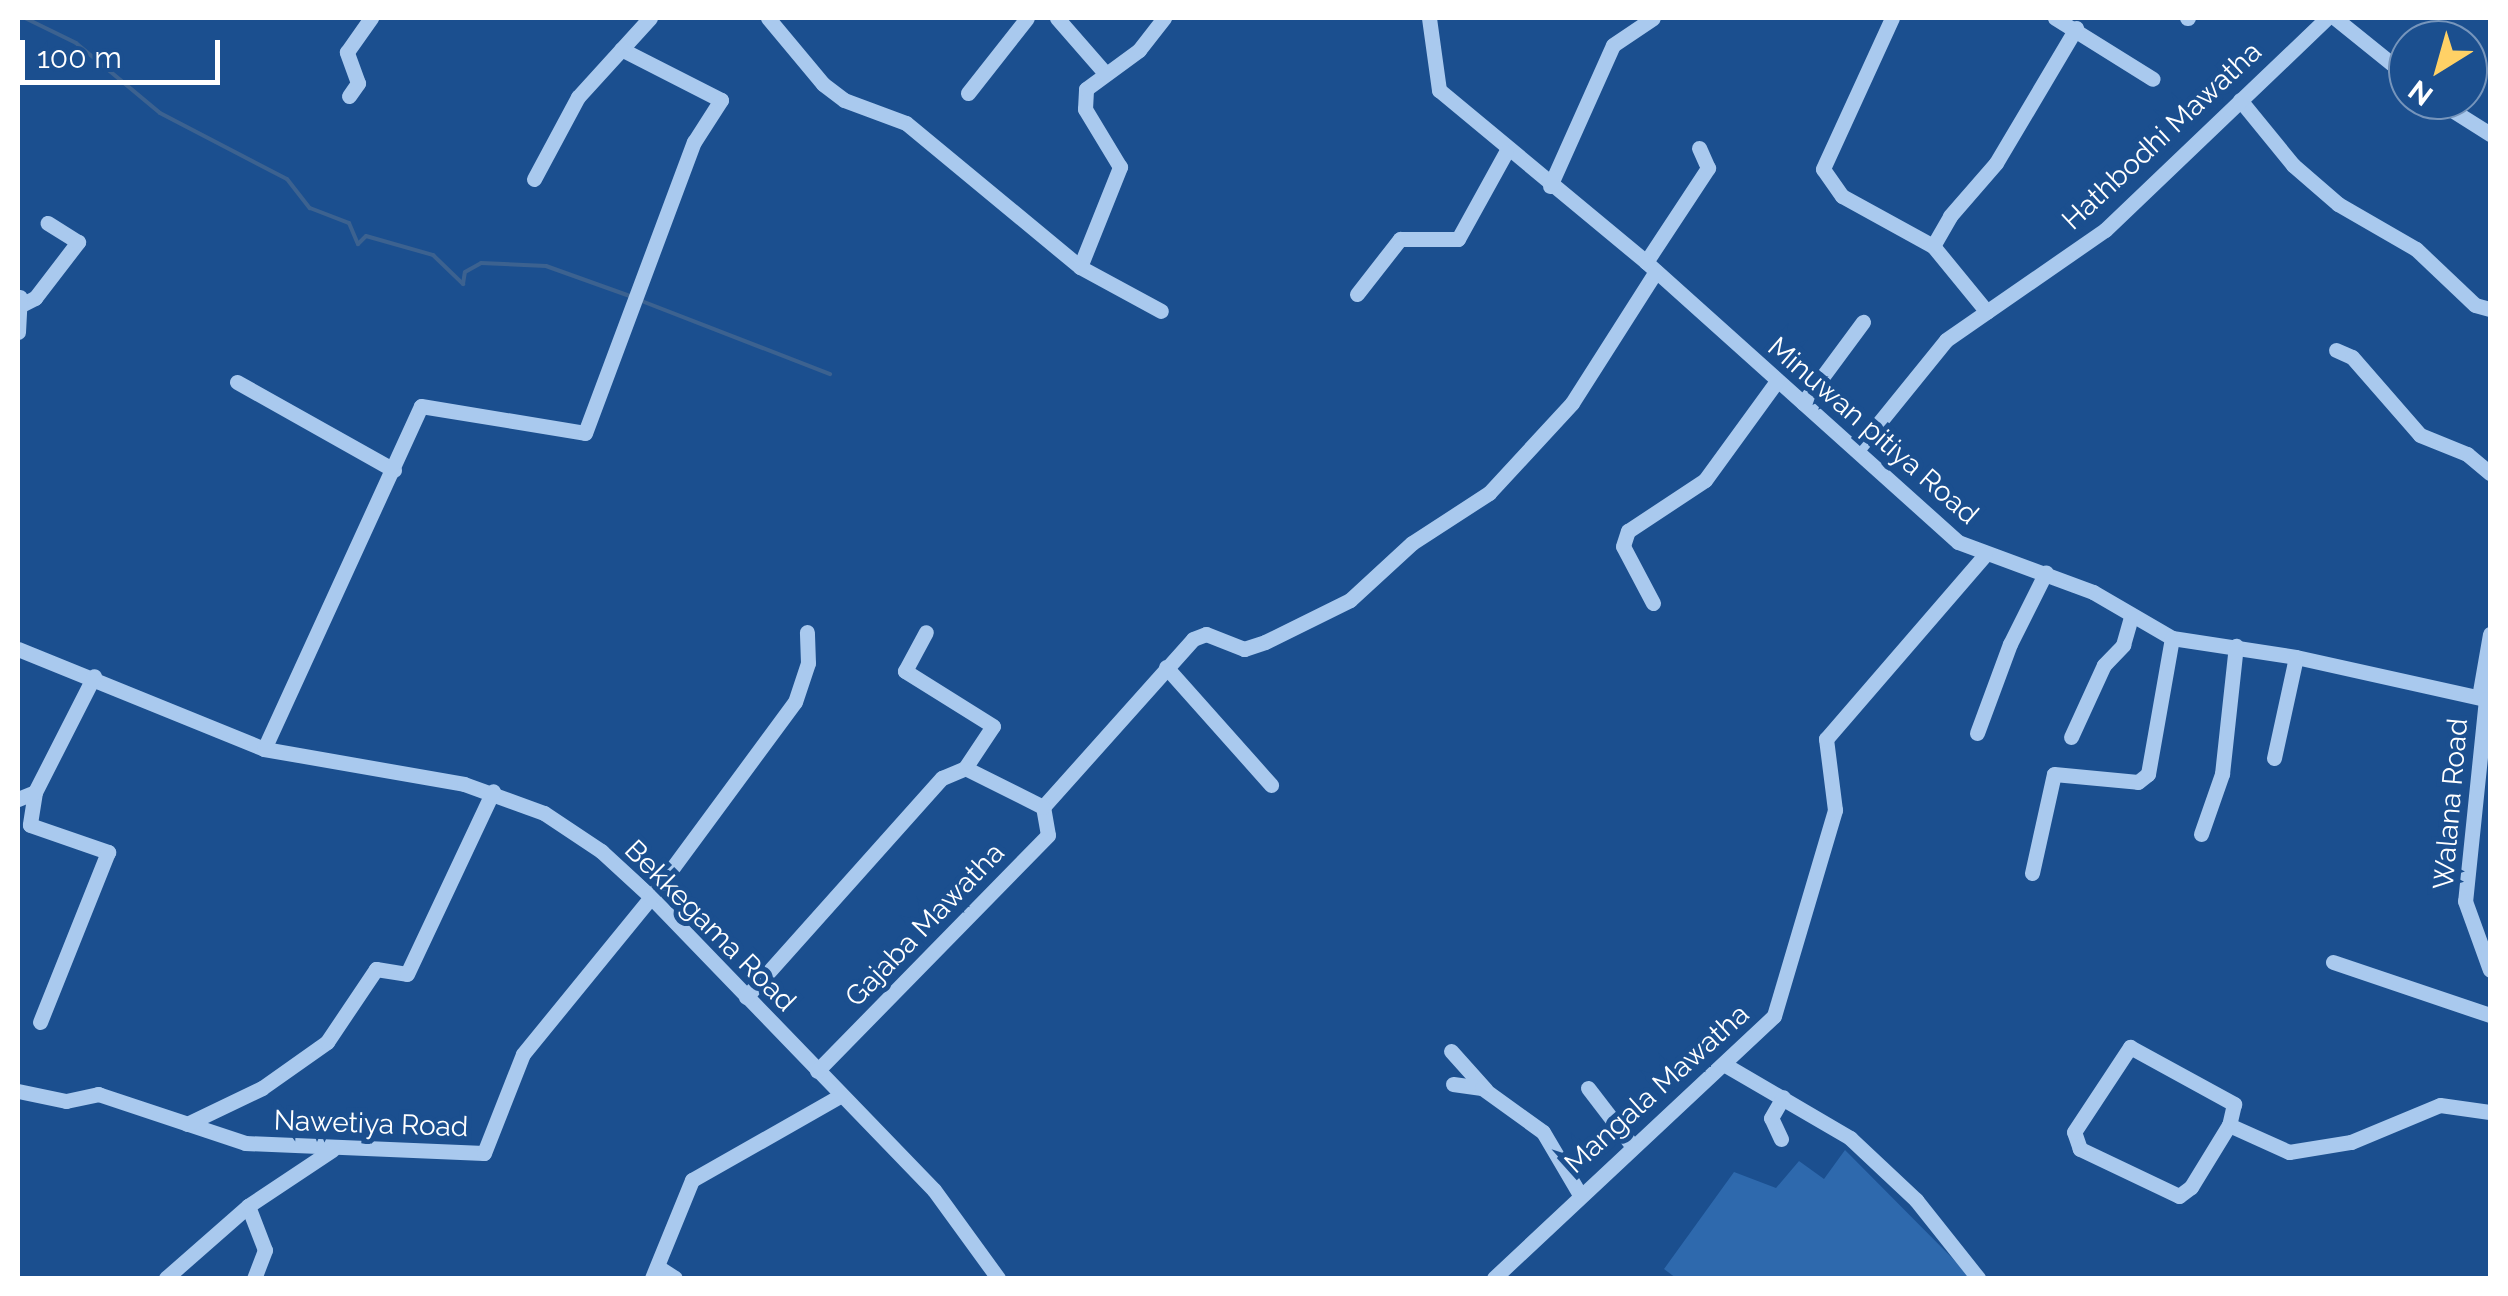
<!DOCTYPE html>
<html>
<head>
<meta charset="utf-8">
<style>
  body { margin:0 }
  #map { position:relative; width:2508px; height:1296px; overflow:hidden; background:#1b4f8f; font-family:Raleway,sans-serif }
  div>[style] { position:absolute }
  .green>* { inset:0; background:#2e69ad }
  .stream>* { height:4px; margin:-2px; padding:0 2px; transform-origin:2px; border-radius:2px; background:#3c6290 }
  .minor>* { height:15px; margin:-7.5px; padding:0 7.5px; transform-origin:7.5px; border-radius:7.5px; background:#a9c9ee }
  span { translate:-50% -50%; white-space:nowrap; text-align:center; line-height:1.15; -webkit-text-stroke:10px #1b4f8f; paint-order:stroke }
  .street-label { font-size:28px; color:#fff }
  .frame { position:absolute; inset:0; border:20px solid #fff; pointer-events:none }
  .north { position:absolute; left:2388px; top:20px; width:100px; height:100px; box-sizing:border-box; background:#1b4f8f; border:2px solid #7695bc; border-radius:50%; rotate:217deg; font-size:28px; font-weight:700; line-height:40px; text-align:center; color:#fff }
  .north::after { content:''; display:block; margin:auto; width:35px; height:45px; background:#ffd166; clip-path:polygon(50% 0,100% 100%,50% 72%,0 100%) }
  .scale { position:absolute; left:20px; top:40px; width:200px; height:45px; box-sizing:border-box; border:5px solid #fff; border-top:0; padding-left:12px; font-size:30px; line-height:35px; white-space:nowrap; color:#fff; -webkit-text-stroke:8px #1b4f8f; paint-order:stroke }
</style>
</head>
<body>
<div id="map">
  <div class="green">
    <i style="clip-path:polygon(1845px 1150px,1972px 1278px,1676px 1278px,1664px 1269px,1734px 1172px,1776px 1188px,1799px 1161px,1824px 1179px)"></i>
  </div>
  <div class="stream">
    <i style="left:25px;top:18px;width:57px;rotate:26.1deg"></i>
    <i style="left:76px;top:43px;width:109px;rotate:39.8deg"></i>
    <i style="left:160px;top:113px;width:143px;rotate:27.5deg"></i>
    <i style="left:287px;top:179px;width:37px;rotate:52deg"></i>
    <i style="left:310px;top:208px;width:42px;rotate:21deg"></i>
    <i style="left:349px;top:223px;width:23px;rotate:67deg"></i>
    <i style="left:358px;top:244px;width:11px;rotate:-45deg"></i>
    <i style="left:366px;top:236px;width:70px;rotate:15.8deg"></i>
    <i style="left:433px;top:255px;width:42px;rotate:44deg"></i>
    <i style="left:463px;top:284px;width:12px;rotate:-81deg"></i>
    <i style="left:465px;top:272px;width:18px;rotate:-29deg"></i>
    <i style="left:481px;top:263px;width:65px;rotate:2.6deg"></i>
    <i style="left:546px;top:266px;width:89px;rotate:19.7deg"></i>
    <i style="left:639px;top:300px;width:205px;rotate:21.2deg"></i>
  </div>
  <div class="minor">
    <i style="left:768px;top:18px;width:86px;rotate:50.2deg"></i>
    <i style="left:823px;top:84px;width:26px;rotate:37deg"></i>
    <i style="left:844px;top:100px;width:66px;rotate:20.4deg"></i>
    <i style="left:906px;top:123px;width:226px;rotate:39.6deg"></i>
    <i style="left:1080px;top:267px;width:108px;rotate:-68.2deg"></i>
    <i style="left:1120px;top:167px;width:68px;rotate:-121.1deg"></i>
    <i style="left:1085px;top:109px;width:20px;rotate:-87deg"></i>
    <i style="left:1086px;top:89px;width:66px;rotate:-36.3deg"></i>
    <i style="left:1139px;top:50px;width:41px;rotate:-52deg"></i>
    <i style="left:1057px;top:18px;width:73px;rotate:48.9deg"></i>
    <i style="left:1429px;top:18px;width:73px;rotate:82.1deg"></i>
    <i style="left:1439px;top:90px;width:269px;rotate:39.7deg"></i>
    <i style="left:1646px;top:262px;width:419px;rotate:41.9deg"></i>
    <i style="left:1958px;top:542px;width:144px;rotate:20.3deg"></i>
    <i style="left:2093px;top:592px;width:91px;rotate:30.2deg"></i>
    <i style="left:2172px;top:638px;width:125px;rotate:8.7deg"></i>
    <i style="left:2296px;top:657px;width:199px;rotate:12.5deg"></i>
    <i style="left:1892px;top:18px;width:166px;rotate:114.6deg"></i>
    <i style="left:1823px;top:169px;width:33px;rotate:55deg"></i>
    <i style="left:1842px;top:196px;width:104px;rotate:28.8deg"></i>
    <i style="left:1933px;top:246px;width:85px;rotate:50.7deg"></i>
    <i style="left:2055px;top:18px;width:115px;rotate:31.9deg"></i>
    <i style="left:2187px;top:18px;width:1px"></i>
    <i style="left:2335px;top:18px;width:94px;rotate:38.9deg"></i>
    <i style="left:968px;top:93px;width:95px;rotate:-51.8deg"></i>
    <i style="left:349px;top:96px;width:16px;rotate:-55deg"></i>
    <i style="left:358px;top:83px;width:33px;rotate:-110deg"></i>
    <i style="left:347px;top:52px;width:42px;rotate:-54.8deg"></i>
    <i style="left:2240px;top:100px;width:84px;rotate:50.8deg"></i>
    <i style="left:2293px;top:165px;width:60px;rotate:40.9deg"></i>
    <i style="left:2338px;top:204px;width:90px;rotate:30deg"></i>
    <i style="left:2416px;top:249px;width:81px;rotate:43.5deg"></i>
    <i style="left:2475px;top:305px;width:16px;rotate:15deg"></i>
    <i style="left:2436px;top:100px;width:64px;rotate:32.2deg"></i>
    <i style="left:534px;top:179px;width:93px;rotate:-61.8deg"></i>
    <i style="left:578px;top:97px;width:107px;rotate:-47.7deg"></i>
    <i style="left:1550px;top:186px;width:154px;rotate:-65.9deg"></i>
    <i style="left:1613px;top:45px;width:48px;rotate:-34deg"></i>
    <i style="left:1933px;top:246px;width:34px;rotate:-60deg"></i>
    <i style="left:1950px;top:216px;width:70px;rotate:-49deg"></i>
    <i style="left:1996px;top:163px;width:157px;rotate:-59.3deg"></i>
    <i style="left:1646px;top:262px;width:113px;rotate:-56.6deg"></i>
    <i style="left:1708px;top:168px;width:22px;rotate:-114deg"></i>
    <i style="left:1080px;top:267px;width:92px;rotate:28.5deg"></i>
    <i style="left:1357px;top:294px;width:70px;rotate:-52deg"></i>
    <i style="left:1400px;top:239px;width:58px"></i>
    <i style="left:1458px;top:239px;width:99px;rotate:-61.1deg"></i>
    <i style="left:21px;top:305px;width:16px;rotate:-27deg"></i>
    <i style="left:35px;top:298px;width:71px;rotate:-52.5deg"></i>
    <i style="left:78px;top:242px;width:36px;rotate:-148deg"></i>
    <i style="left:18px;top:332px;width:35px;rotate:-87deg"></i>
    <i style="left:2336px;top:350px;width:17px;rotate:24deg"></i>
    <i style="left:2352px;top:357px;width:103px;rotate:48.9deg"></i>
    <i style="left:2420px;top:435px;width:51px;rotate:22deg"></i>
    <i style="left:2467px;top:454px;width:30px;rotate:40deg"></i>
    <i style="left:237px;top:382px;width:180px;rotate:29.3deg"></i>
    <i style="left:1803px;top:403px;width:101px;rotate:-53.5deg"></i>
    <i style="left:1857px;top:450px;width:141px;rotate:-51deg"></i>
    <i style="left:1946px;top:340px;width:193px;rotate:-34.7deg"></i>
    <i style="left:2105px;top:230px;width:307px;rotate:-43.7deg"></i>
    <i style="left:1653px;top:603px;width:64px;rotate:-117.8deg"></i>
    <i style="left:1623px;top:546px;width:16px;rotate:-72deg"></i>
    <i style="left:1628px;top:531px;width:92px;rotate:-33.5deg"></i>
    <i style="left:1705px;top:480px;width:122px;rotate:-54deg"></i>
    <i style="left:18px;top:649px;width:266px;rotate:22.1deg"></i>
    <i style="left:264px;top:749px;width:203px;rotate:9.9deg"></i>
    <i style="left:464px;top:784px;width:85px;rotate:19.9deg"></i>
    <i style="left:544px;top:813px;width:69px;rotate:33.7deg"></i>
    <i style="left:601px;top:851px;width:68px;rotate:42.6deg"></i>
    <i style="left:651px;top:897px;width:407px;rotate:46deg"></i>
    <i style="left:934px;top:1190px;width:109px;rotate:54deg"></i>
    <i style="left:1166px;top:667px;width:158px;rotate:48.3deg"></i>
    <i style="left:2479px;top:697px;width:64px;rotate:-80.1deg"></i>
    <i style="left:2486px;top:699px;width:203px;rotate:95.9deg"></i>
    <i style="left:2465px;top:901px;width:73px;rotate:70.1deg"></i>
    <i style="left:1977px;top:733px;width:95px;rotate:-69.7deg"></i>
    <i style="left:2010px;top:644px;width:80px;rotate:-63.4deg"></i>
    <i style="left:2071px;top:737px;width:79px;rotate:-65.4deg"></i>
    <i style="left:2104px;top:665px;width:28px;rotate:-46deg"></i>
    <i style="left:2123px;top:645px;width:29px;rotate:-74deg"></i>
    <i style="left:264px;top:749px;width:377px;rotate:-65.4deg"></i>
    <i style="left:421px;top:406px;width:166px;rotate:9.3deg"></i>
    <i style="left:585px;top:433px;width:311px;rotate:-69.5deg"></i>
    <i style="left:694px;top:142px;width:50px;rotate:-57.3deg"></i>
    <i style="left:721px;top:100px;width:112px;rotate:-153deg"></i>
    <i style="left:2274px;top:758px;width:103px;rotate:-77.7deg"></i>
    <i style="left:35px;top:792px;width:33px;rotate:99deg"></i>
    <i style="left:30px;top:825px;width:83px;rotate:19.1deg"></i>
    <i style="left:108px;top:852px;width:183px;rotate:111.8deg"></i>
    <i style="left:18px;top:799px;width:18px;rotate:-22deg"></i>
    <i style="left:35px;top:792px;width:130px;rotate:-63deg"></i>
    <i style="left:1043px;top:807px;width:225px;rotate:-48.2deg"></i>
    <i style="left:1193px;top:639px;width:14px;rotate:-21deg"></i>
    <i style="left:1206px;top:634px;width:41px;rotate:21.5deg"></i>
    <i style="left:1244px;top:649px;width:22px;rotate:-18deg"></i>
    <i style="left:1265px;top:642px;width:95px;rotate:-26.3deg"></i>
    <i style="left:1350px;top:600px;width:84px;rotate:-42.6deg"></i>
    <i style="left:1412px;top:543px;width:92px;rotate:-33deg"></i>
    <i style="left:1489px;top:493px;width:122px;rotate:-47.3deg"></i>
    <i style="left:1572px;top:403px;width:156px;rotate:-57.5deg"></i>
    <i style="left:2201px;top:834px;width:64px;rotate:-70.7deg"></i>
    <i style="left:2222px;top:774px;width:129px;rotate:-83.8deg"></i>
    <i style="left:2032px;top:873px;width:101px;rotate:-77.5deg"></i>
    <i style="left:2054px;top:774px;width:84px;rotate:5.4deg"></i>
    <i style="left:2138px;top:782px;width:13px;rotate:-39deg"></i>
    <i style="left:2148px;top:774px;width:138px;rotate:-80deg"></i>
    <i style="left:2333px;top:962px;width:166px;rotate:18.7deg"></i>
    <i style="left:746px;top:997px;width:294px;rotate:-48.2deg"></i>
    <i style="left:942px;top:778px;width:25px;rotate:-23deg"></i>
    <i style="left:965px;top:768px;width:50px;rotate:-56.3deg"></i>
    <i style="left:993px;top:726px;width:104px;rotate:-148deg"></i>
    <i style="left:905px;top:671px;width:44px;rotate:-61.7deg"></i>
    <i style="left:2130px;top:1047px;width:119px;rotate:28.7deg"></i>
    <i style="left:2234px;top:1104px;width:22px;rotate:103deg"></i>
    <i style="left:2229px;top:1125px;width:73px;rotate:121.5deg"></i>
    <i style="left:2191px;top:1187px;width:15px;rotate:143deg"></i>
    <i style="left:2179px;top:1196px;width:110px;rotate:-154.6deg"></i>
    <i style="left:2080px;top:1149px;width:18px;rotate:-109deg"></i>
    <i style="left:2074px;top:1132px;width:102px;rotate:-56.6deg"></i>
    <i style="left:1451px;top:1051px;width:52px;rotate:48.1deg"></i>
    <i style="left:1727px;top:1066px;width:143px;rotate:30.3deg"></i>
    <i style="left:1850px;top:1138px;width:91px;rotate:43.2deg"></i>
    <i style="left:1916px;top:1200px;width:100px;rotate:51.5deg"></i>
    <i style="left:817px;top:1071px;width:330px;rotate:-45.6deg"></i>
    <i style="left:1048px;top:835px;width:28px;rotate:-100deg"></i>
    <i style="left:1043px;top:807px;width:87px;rotate:-153.4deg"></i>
    <i style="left:1453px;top:1084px;width:29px;rotate:8deg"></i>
    <i style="left:1482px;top:1088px;width:75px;rotate:35.8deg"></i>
    <i style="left:1543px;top:1132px;width:71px;rotate:59.5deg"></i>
    <i style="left:1588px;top:1088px;width:71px;rotate:52.5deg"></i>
    <i style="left:18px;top:1091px;width:49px;rotate:11.8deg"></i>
    <i style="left:66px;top:1101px;width:33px;rotate:-12deg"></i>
    <i style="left:98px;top:1094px;width:155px;rotate:18.4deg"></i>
    <i style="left:245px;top:1143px;width:239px;rotate:2.4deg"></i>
    <i style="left:484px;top:1153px;width:106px;rotate:-68.5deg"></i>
    <i style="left:523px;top:1054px;width:203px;rotate:-50.8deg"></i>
    <i style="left:651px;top:897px;width:242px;rotate:-53.6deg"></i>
    <i style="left:795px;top:702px;width:41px;rotate:-71.6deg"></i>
    <i style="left:808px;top:663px;width:31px;rotate:-92deg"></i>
    <i style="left:187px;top:1124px;width:83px;rotate:-25.6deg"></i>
    <i style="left:262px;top:1088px;width:80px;rotate:-35.3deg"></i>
    <i style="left:327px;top:1042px;width:88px;rotate:-56.1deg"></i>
    <i style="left:376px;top:969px;width:31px;rotate:9deg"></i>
    <i style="left:407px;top:974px;width:202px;rotate:-64.8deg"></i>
    <i style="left:2229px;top:1125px;width:66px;rotate:24.2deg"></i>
    <i style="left:2289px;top:1152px;width:63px;rotate:-9.2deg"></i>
    <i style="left:2351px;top:1142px;width:96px;rotate:-22.6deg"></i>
    <i style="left:2440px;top:1105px;width:50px;rotate:8deg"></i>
    <i style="left:1781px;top:1139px;width:23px;rotate:-115deg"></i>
    <i style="left:1771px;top:1118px;width:24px;rotate:-60deg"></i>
    <i style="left:248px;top:1206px;width:47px;rotate:68.9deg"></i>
    <i style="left:265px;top:1250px;width:30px;rotate:111deg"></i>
    <i style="left:658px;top:1267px;width:20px;rotate:33deg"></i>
    <i style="left:166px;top:1278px;width:109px;rotate:-41.3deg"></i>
    <i style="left:248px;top:1206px;width:101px;rotate:-33.7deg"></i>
    <i style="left:652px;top:1278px;width:106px;rotate:-67.8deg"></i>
    <i style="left:692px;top:1180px;width:170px;rotate:-29.6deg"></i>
    <i style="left:1494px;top:1278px;width:383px;rotate:-43.1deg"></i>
    <i style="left:1774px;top:1016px;width:215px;rotate:-73.5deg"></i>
    <i style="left:1835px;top:810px;width:72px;rotate:-97.2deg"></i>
    <i style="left:1826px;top:739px;width:243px;rotate:-49.2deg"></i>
  </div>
  <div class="street-label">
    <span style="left:2162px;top:136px;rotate:-43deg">Hathbodhi Mawatha</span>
    <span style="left:1873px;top:431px;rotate:41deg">Minuwan pitiya Road</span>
    <span style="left:2451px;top:804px;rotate:-85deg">Walana Road</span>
    <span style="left:925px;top:925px;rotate:-46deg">Gajaba Mawatha</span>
    <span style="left:710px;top:926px;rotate:45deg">Bekkegama Road</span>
    <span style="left:1657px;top:1089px;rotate:-42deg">Mangala Mawatha</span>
    <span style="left:371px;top:1124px;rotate:2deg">Nawetiya Road</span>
  </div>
  <div class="frame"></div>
  <div class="north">N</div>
  <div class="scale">100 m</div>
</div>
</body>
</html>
